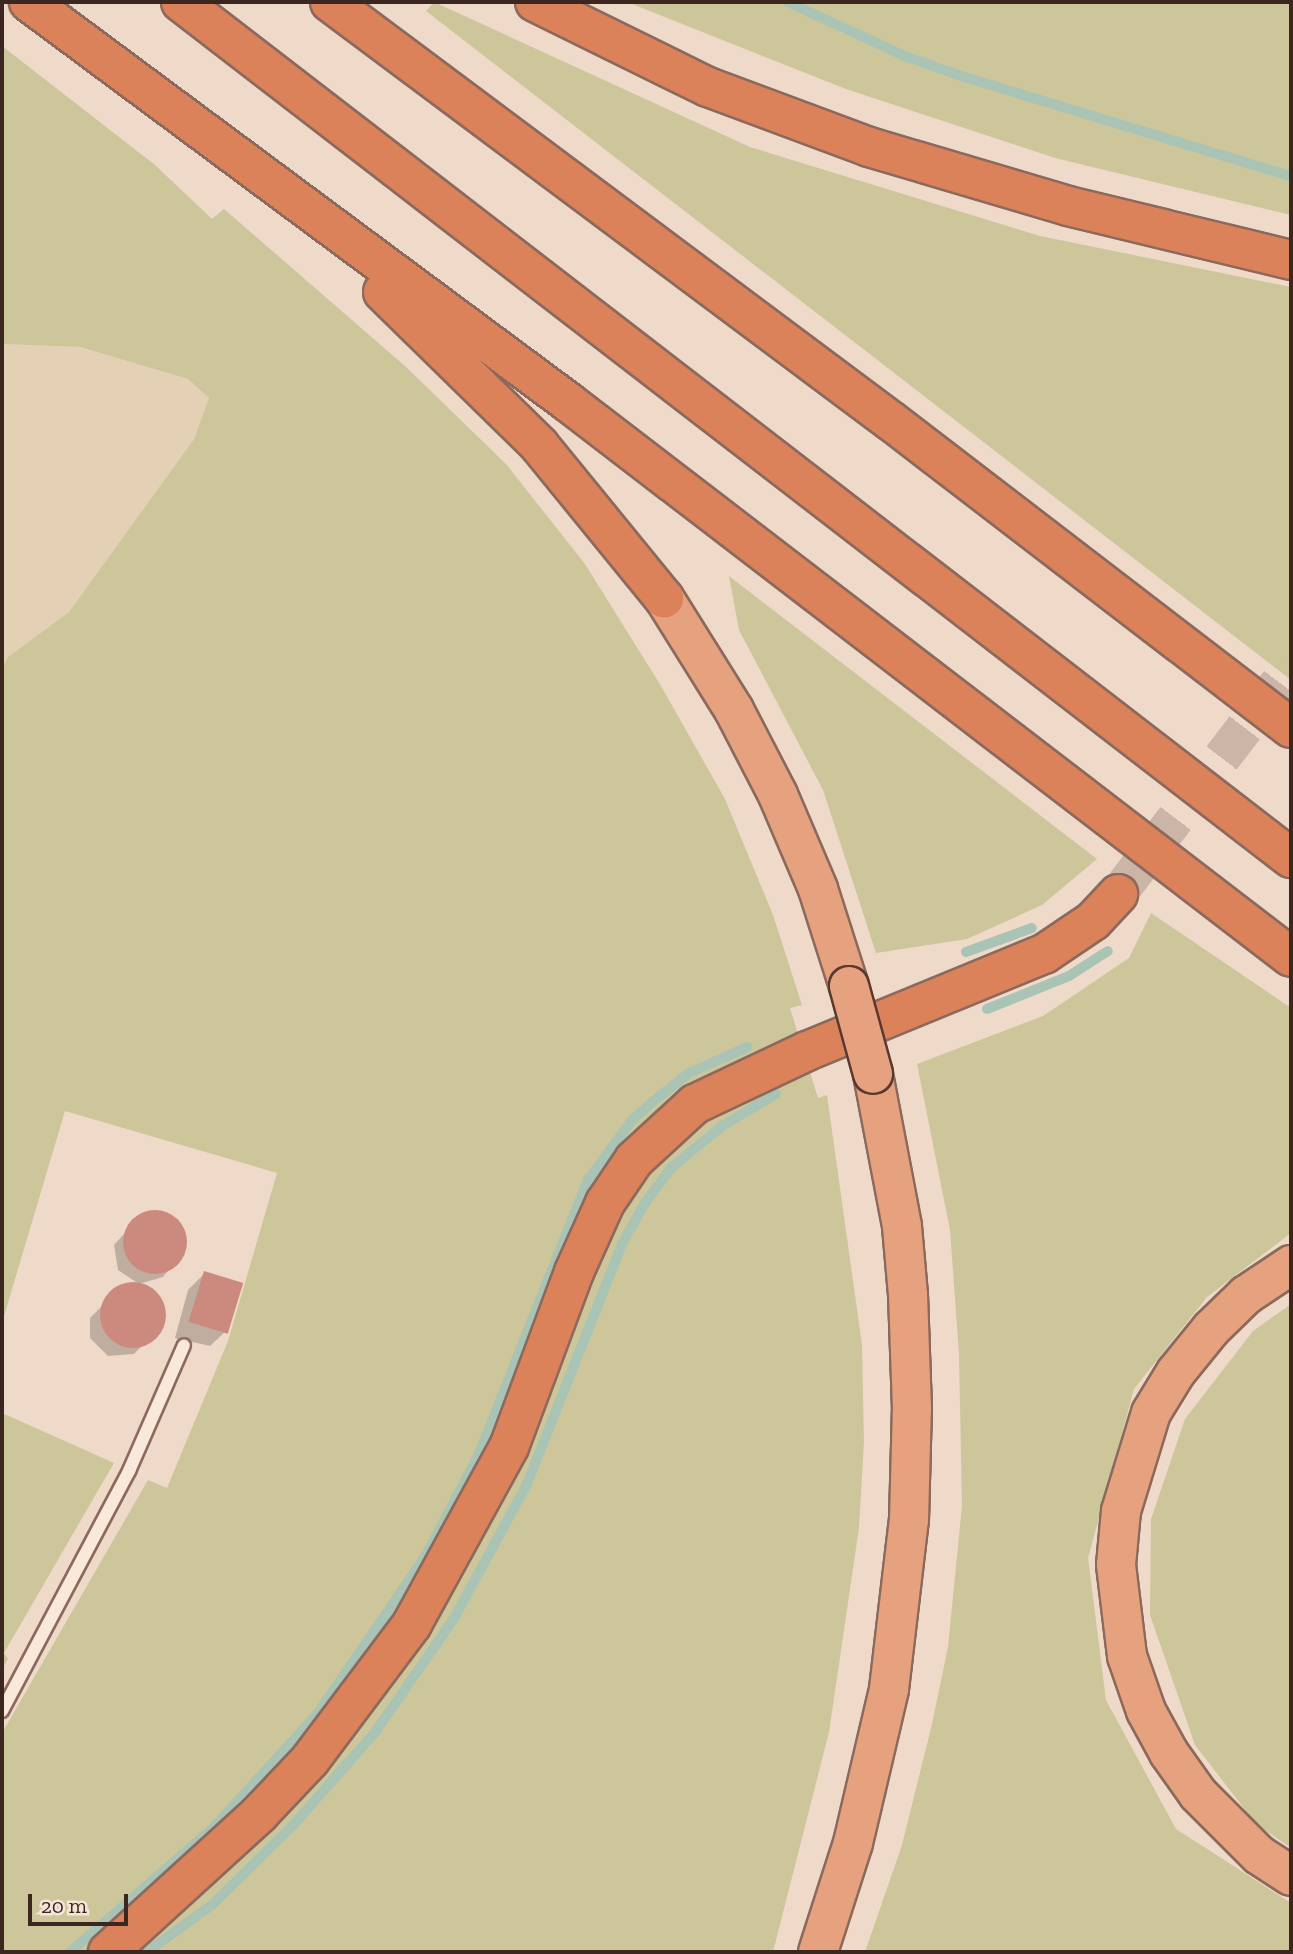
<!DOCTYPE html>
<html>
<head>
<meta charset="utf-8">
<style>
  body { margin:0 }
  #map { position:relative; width:1293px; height:1954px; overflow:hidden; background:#efd9c8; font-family:"Zilla Slab",serif }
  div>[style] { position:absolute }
  .farmland>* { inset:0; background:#e4d1b5 }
  .green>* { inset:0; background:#cdc69b }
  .shadow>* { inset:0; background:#0003 }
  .stream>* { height:10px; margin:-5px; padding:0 5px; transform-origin:5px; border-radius:5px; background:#a9c3b4 }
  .building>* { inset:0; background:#cc8a7e; transform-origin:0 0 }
  .round { border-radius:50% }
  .motorway-tunnel>* { height:38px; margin-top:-19px; transform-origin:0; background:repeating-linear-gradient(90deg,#cbb5a6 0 38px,transparent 0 57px) }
  .roads { filter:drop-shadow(2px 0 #8b695d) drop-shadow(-2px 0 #8b695d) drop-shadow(0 2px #8b695d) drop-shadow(0 -2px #8b695d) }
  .service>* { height:12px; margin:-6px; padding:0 6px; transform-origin:6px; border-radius:6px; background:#f9e9db }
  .trunk>* { height:38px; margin:-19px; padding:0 19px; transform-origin:19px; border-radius:19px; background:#e6a27e }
  .motorway>* { height:38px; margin:-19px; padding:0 19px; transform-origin:19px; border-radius:19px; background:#dc825a }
  .bridges { filter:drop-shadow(2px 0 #593930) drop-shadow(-2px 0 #593930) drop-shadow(0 2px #593930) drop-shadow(0 -2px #593930) }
  .trunk-bridge>* { height:38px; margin:-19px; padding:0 19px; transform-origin:19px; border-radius:19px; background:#e6a27e }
  span { translate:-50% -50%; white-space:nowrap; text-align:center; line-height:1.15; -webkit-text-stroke:5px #f6e5d7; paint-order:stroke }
  .frame { position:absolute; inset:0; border:4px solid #3b2620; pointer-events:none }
  .scale { position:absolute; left:28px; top:1894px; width:100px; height:32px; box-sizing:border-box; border:4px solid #3b2620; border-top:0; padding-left:9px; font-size:21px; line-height:24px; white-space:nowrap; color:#3b2620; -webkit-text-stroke:5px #f6e5d7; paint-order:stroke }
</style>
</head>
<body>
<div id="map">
  <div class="farmland">
    <i style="clip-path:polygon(2px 344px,80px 347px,188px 379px,209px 398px,194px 439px,69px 612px,8px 657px,2px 668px)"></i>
  </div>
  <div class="green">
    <i style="clip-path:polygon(434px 2px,750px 147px,1040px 236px,1291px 287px,1291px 680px,426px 11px)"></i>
    <i style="clip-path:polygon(627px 2px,1291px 2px,1291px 215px,1055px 158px,846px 89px)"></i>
    <i style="clip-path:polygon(2px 46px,155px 165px,212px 219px,224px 209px,405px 366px,506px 464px,585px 564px,661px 686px,725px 799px,773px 915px,802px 1005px,790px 1008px,818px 1098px,827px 1095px,862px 1345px,864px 1441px,859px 1528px,829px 1732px,773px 1952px,2px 1952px,2px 1733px,148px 1480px,167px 1488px,228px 1341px,277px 1173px,65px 1111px,2px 1323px,2px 668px,8px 657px,69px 612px,194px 439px,209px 398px,188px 379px,80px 347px,2px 344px)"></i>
    <i style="clip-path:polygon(729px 576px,1097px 859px,1042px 905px,967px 939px,876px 953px,823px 790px,739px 630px)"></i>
    <i style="clip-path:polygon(1151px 913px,1291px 1008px,1291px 1233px,1207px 1297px,1134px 1389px,1088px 1558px,1106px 1700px,1176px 1829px,1291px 1903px,1291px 1952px,865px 1952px,902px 1845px,932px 1724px,948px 1647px,962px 1506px,959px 1354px,950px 1230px,917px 1064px,1043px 1016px,1129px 958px)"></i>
    <i style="clip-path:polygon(1291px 1304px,1291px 1848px,1256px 1824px,1195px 1745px,1150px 1615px,1151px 1519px,1185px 1419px,1253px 1331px)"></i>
    <i style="clip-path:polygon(2px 1413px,114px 1463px,4px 1653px,8px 1659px,2px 1669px)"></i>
  </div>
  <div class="shadow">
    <i style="clip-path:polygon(159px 1212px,181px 1225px,184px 1251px,163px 1277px,139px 1284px,118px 1270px,114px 1245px,142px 1214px)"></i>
    <i style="clip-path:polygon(205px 1273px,227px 1330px,210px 1346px,175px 1338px,188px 1290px)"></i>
    <i style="clip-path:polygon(121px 1287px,146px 1287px,163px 1306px,163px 1324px,134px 1354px,108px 1356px,90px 1338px,90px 1318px)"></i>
  </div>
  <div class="stream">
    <i style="left:788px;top:2px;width:126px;rotate:24.9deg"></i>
    <i style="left:902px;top:55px;width:63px;rotate:19.6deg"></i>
    <i style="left:961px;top:76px;width:345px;rotate:16.9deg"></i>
    <i style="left:966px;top:952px;width:70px;rotate:-20deg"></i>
    <i style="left:987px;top:1009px;width:88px;rotate:-21.9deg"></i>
    <i style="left:1069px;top:976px;width:46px;rotate:-32.7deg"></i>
    <i style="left:70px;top:1952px;width:189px;rotate:-40.9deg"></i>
    <i style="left:213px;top:1828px;width:156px;rotate:-47.6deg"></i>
    <i style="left:318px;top:1713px;width:189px;rotate:-55.6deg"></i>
    <i style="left:425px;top:1557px;width:114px;rotate:-62.3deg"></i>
    <i style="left:478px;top:1456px;width:297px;rotate:-68.3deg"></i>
    <i style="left:588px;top:1180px;width:74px;rotate:-53.7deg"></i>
    <i style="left:632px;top:1120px;width:38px;rotate:-41deg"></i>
    <i style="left:661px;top:1095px;width:36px;rotate:-38deg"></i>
    <i style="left:689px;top:1073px;width:64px;rotate:-24.1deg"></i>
    <i style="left:147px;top:1952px;width:82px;rotate:-36deg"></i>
    <i style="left:213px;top:1904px;width:115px;rotate:-44.6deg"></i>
    <i style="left:295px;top:1823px;width:123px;rotate:-48.6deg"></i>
    <i style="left:376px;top:1731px;width:135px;rotate:-55.3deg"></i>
    <i style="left:453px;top:1620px;width:155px;rotate:-61.4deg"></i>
    <i style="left:527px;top:1484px;width:258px;rotate:-68.4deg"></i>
    <i style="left:622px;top:1244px;width:47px;rotate:-60.7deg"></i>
    <i style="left:645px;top:1203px;width:44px;rotate:-53.4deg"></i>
    <i style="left:671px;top:1168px;width:66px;rotate:-39.5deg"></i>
    <i style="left:722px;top:1126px;width:63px;rotate:-30.7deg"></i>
  </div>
  <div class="building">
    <i class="round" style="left:123px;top:1210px;width:64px;height:64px"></i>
    <i style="left:204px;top:1271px;width:41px;height:53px;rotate:17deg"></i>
    <i class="round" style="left:100px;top:1282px;width:66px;height:66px"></i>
  </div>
  <div class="motorway-tunnel">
    <i style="left:1118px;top:894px;width:285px;rotate:-52.7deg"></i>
  </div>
  <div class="roads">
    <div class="service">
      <i style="left:2px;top:1711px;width:272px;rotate:-62.1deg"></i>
      <i style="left:129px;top:1471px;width:137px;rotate:-66.4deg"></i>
    </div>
    <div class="trunk">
      <i style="left:664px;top:598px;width:132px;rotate:58deg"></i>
      <i style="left:734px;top:710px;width:96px;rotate:62.6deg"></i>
      <i style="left:778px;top:795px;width:102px;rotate:66.9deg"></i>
      <i style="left:818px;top:889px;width:102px;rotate:72.3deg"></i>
      <i style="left:1291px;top:1265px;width:54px;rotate:146.3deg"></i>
      <i style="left:1246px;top:1295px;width:49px;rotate:135.8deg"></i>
      <i style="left:1211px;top:1329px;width:55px;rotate:129.1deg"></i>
      <i style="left:1176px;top:1372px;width:48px;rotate:121.4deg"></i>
      <i style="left:1151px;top:1413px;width:102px;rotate:107deg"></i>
      <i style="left:1121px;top:1511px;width:54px;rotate:95.3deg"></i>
      <i style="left:1116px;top:1565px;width:92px;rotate:83.1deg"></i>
      <i style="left:1127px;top:1656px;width:58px;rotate:70.9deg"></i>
      <i style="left:1146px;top:1711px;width:48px;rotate:61.3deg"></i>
      <i style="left:1169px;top:1753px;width:50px;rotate:54.7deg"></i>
      <i style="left:1198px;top:1794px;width:86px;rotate:45deg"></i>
      <i style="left:1259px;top:1855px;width:38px;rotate:33deg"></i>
      <i style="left:818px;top:1952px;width:114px;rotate:-72.2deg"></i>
      <i style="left:853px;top:1843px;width:158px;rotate:-76.8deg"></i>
      <i style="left:889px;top:1689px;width:170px;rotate:-83.3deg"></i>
      <i style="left:909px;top:1520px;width:111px;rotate:-88.5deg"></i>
      <i style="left:912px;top:1409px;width:114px;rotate:-92deg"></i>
      <i style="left:908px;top:1295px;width:69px;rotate:-95deg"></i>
      <i style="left:902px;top:1226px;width:155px;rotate:-100.8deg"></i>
    </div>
    <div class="motorway">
      <i style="left:29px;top:2px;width:671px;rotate:36.58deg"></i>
      <i style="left:568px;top:402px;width:911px;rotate:37.51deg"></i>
      <i style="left:181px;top:2px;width:1402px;rotate:37.64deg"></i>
      <i style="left:330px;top:2px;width:700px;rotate:36.76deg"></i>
      <i style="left:891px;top:421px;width:504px;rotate:37.51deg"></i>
      <i style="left:535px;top:2px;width:193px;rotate:26.2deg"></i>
      <i style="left:708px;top:87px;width:172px;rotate:20.4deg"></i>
      <i style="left:869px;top:147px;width:208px;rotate:16.5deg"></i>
      <i style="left:1068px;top:206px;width:229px;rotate:13.6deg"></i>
      <i style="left:383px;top:292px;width:219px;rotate:44.4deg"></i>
      <i style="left:539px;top:445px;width:198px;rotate:50.8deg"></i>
      <i style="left:108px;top:1952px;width:205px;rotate:-42.4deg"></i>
      <i style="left:259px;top:1814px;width:74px;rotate:-46.6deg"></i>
      <i style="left:310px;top:1760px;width:170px;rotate:-53.1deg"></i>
      <i style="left:412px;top:1624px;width:202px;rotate:-61.3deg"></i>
      <i style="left:509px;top:1447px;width:187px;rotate:-69.6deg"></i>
      <i style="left:574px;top:1272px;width:76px;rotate:-65.8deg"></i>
      <i style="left:605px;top:1203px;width:52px;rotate:-56deg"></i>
      <i style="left:634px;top:1160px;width:83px;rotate:-42.6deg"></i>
      <i style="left:695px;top:1104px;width:124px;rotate:-25.3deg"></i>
      <i style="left:807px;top:1051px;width:256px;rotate:-22.3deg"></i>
      <i style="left:1044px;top:954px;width:59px;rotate:-34deg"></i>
      <i style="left:1093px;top:921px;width:37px;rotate:-47deg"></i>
    </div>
  </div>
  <div class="bridges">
    <div class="trunk-bridge">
      <i style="left:849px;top:986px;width:91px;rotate:74.7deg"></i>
    </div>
  </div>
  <div class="frame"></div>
  <div class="scale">20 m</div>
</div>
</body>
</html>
